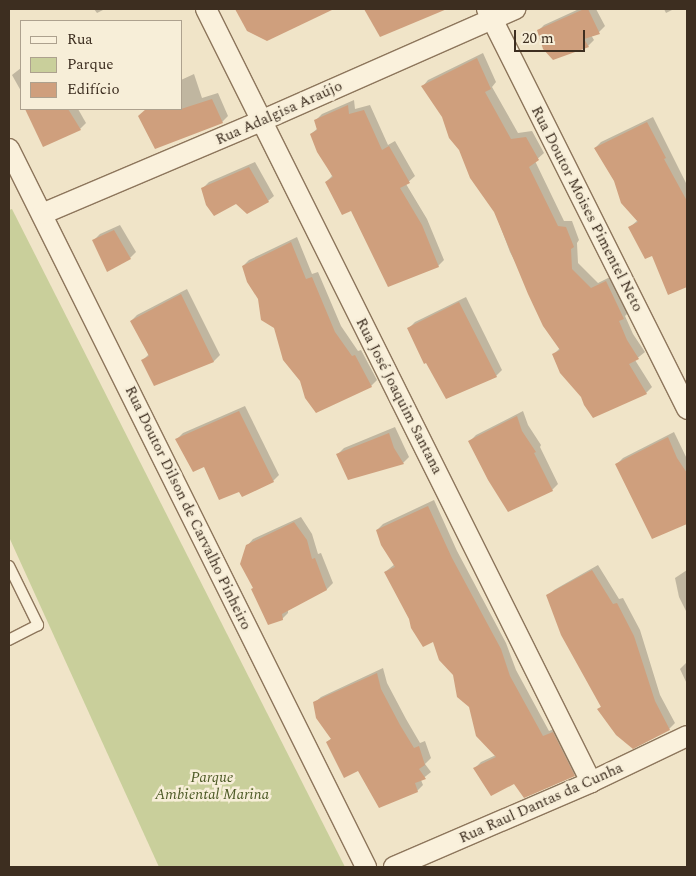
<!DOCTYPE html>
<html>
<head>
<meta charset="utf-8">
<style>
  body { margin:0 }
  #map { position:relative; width:696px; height:876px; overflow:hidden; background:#f0e4c8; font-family:Spectral,serif }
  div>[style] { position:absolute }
  .green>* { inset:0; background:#c9cf9b }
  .shadow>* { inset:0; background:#0003 }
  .building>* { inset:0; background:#cf9f7d }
  .roads { filter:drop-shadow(1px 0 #8d765c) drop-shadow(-1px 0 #8d765c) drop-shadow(0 1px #8d765c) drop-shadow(0 -1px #8d765c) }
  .service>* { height:10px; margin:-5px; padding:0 5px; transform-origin:5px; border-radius:5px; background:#faf1dc }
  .minor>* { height:20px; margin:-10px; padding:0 10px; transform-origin:10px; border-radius:10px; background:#faf1dc }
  span { translate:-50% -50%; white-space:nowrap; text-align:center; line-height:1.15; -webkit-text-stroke:5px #f7eed8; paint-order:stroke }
  .street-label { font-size:15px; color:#3d2e20 }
  .park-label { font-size:15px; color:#4d5a26; font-style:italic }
  .frame { position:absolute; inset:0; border:10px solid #3d2e20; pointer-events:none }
  .legend { position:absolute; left:20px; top:20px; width:162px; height:90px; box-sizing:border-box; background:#f7eed8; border:1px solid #ada18e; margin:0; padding:6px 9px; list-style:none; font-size:15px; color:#3d2e20 }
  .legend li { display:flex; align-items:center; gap:10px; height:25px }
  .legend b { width:25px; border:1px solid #ada18e }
  .scale { position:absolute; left:514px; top:30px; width:71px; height:22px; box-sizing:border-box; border:2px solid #3d2e20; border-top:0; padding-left:6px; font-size:15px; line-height:18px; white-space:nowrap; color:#3d2e20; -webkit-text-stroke:4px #f7eed8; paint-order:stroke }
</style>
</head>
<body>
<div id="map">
  <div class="green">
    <i style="clip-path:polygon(12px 209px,345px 867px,159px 867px,9px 537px,9px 210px)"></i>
  </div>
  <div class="shadow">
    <i style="clip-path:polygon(94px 9px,105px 9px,97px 13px)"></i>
    <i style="clip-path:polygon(237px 9px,319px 9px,320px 11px,248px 30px)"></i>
    <i style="clip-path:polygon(368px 9px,439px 9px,434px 13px,367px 10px)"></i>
    <i style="clip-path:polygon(579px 9px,596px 9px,605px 26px,599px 32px,591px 35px,594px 40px,588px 46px,538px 31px,544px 25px)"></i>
    <i style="clip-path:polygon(664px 9px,674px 9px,666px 13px)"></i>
    <i style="clip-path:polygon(483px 53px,496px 82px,492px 87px,518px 133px,532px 131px,544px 153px,535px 161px,564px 221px,572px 221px,579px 240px,577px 243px,578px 263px,598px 283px,612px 276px,629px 312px,625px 316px,633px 334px,645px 352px,635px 360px,652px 387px,646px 393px,582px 397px,554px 354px,560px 348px,510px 252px,495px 212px,443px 117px,423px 86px,428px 80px)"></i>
    <i style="clip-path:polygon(21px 68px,21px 91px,12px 75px)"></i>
    <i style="clip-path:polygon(194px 74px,202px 98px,218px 93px,228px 116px,222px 122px,152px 114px,151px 109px,181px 109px,181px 80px)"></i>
    <i style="clip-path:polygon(354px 100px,355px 109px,370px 105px,388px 145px,395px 141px,415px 176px,406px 184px,427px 219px,444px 260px,438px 266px,388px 285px,351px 209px,326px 182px,332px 176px,311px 134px,318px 128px,316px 120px,322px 114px)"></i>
    <i style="clip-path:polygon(33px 109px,78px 109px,86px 123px,80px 129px,29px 113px)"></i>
    <i style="clip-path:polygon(653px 117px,687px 185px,687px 285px,669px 294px,653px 254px,630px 227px,638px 220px,595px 148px,601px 142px)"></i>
    <i style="clip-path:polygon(255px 162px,274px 196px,268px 201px,236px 203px,203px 188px,209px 182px)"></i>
    <i style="clip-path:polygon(120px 225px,136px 252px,130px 258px,94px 240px,100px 234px)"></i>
    <i style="clip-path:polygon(297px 237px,312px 274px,318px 272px,341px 326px,358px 351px,361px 350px,377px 380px,371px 386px,301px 380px,243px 266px,249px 260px)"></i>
    <i style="clip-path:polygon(187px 289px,220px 355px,214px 361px,154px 384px,143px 360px,149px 354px,131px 321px,137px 315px)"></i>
    <i style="clip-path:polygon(466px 297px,502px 370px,496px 376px,409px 328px,415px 322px)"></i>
    <i style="clip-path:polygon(245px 406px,279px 475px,273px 481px,240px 490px,204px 465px,177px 439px,183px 433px)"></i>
    <i style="clip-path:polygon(523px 411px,528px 425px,541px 445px,540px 447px,558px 484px,552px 490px,470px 441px,476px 435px)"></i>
    <i style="clip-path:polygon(395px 427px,409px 457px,403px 463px,338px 454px,344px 448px)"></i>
    <i style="clip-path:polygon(674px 432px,687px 459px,687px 522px,653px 538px,617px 464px,623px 458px)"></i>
    <i style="clip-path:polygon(434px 500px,457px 551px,506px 643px,516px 670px,549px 731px,559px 727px,580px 769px,574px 775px,515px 783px,475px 768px,481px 762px,496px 755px,454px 674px,434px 640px,410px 619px,385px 572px,395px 564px,377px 530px,383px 524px)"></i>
    <i style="clip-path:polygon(301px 517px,312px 534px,318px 554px,321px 553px,333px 583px,327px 589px,288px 610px,288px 613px,282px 619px,254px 587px,247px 546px,253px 539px)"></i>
    <i style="clip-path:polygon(598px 565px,619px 599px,623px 598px,640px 630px,660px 695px,675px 723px,669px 729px,598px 709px,602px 706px,548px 596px,554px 590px)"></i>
    <i style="clip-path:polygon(687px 570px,687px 613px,679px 597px,675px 578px)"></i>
    <i style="clip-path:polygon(687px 662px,687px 684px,680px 669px)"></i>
    <i style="clip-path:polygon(383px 668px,387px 683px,406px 719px,420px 743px,425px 741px,431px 758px,425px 764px,431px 772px,421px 780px,423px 785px,417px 791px,359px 769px,327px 742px,332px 738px,314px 703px,321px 697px)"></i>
  </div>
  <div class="building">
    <i style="clip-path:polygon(235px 9px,334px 9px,267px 41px,247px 31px)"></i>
    <i style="clip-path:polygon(364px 9px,447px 9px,380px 37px)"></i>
    <i style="clip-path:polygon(584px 9px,588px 9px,600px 34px,584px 39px,589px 47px,553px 60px,543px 49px,537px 30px)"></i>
    <i style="clip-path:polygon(477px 58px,491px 89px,485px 92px,511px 139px,526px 137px,539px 160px,529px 167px,558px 226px,566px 227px,574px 247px,571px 249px,572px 269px,591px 288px,606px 281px,624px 319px,619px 321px,627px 340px,639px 359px,629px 364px,647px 394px,593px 418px,584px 405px,581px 397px,560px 373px,552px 354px,560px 350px,543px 326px,528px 294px,494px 212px,470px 178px,459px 150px,449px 138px,442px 117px,421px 86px)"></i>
    <i style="clip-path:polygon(212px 99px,223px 123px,155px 149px,138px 116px,146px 109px,181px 109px)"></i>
    <i style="clip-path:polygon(348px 105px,349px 114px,364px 110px,382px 150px,389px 146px,410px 183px,400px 188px,422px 225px,439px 267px,388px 287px,351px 211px,342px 215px,325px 182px,333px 177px,317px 152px,310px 134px,317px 130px,314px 120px)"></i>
    <i style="clip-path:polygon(25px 109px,68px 109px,81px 130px,43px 147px)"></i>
    <i style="clip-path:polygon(647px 122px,666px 158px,664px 159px,687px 201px,687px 287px,668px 295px,652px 256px,645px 259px,628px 227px,638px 222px,621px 203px,614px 181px,594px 148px)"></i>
    <i style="clip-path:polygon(249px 167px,269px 202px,247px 214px,236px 204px,214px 216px,206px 205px,201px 188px)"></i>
    <i style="clip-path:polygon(114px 230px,131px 259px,107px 272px,92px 240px)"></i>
    <i style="clip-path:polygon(291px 242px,306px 279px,312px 277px,335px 332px,352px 356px,355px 355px,372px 387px,316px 413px,305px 398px,300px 381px,283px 360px,274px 328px,261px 320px,258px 299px,247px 282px,242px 266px)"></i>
    <i style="clip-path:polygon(181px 294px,214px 362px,154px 386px,141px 360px,149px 356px,130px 321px)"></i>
    <i style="clip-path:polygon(459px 302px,497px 377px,446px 399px,426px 363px,424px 364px,407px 328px)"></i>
    <i style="clip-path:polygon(239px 411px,274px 482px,242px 497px,239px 492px,219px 500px,204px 467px,193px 472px,175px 439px)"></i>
    <i style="clip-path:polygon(517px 416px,522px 431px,536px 452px,534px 453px,553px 491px,508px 512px,488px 480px,468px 441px)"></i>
    <i style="clip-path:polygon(389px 433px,394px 448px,404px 464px,348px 480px,336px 454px)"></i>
    <i style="clip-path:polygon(668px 437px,677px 458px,687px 473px,687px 524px,652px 539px,615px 464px)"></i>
    <i style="clip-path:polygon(428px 506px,452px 558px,501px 649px,510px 676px,543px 736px,553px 732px,575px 776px,524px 798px,514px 784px,491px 796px,473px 768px,496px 757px,476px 736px,469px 707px,457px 697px,453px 675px,439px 660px,433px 642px,423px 647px,411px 628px,409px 619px,384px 572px,395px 567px,381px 545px,376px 530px)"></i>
    <i style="clip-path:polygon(294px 522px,307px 540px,312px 559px,315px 558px,327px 590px,282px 614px,283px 620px,268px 625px,251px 589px,253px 588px,240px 564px,246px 545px)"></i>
    <i style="clip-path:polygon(592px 570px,613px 604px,617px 603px,634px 636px,655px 701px,670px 730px,633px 749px,616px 735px,597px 709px,601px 707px,561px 635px,546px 595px)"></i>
    <i style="clip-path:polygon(377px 673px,381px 689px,400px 725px,414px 748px,419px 746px,425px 765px,419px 769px,426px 779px,415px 783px,418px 792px,379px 808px,358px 771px,344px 778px,326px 742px,331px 739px,316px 718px,313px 702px)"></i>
  </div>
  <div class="roads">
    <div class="service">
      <i style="left:9px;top:566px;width:66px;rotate:63.8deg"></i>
      <i style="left:38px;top:625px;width:33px;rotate:153deg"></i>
    </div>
    <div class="minor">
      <i style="left:206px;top:9px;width:864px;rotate:63.52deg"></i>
      <i style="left:487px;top:9px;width:447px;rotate:63.4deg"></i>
      <i style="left:9px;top:149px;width:802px;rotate:63.56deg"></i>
      <i style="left:42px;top:214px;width:238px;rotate:-23deg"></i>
      <i style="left:261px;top:121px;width:278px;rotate:-23.8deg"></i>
      <i style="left:394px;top:867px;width:215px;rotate:-23.3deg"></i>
      <i style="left:591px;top:782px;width:106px;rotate:-25.6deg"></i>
    </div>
  </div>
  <div class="street-label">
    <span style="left:279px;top:113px;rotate:-24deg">Rua Adalgisa Araújo</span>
    <span style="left:587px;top:209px;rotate:63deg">Rua Doutor Moises Pimentel Neto</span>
    <span style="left:399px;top:396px;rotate:63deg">Rua José Joaquim Santana</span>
    <span style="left:188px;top:508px;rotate:64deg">Rua Doutor Dilson de Carvalho Pinheiro</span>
    <span style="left:541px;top:803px;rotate:-24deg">Rua Raul Dantas da Cunha</span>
  </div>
  <div class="park-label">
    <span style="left:212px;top:786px">Parque<br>Ambiental Marina</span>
  </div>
  <div class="frame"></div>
  <ul class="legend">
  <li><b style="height:6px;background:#faf1dc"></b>Rua</li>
  <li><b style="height:14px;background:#c9cf9b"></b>Parque</li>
  <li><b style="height:14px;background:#cf9f7d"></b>Edifício</li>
  </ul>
  <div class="scale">20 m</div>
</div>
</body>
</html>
